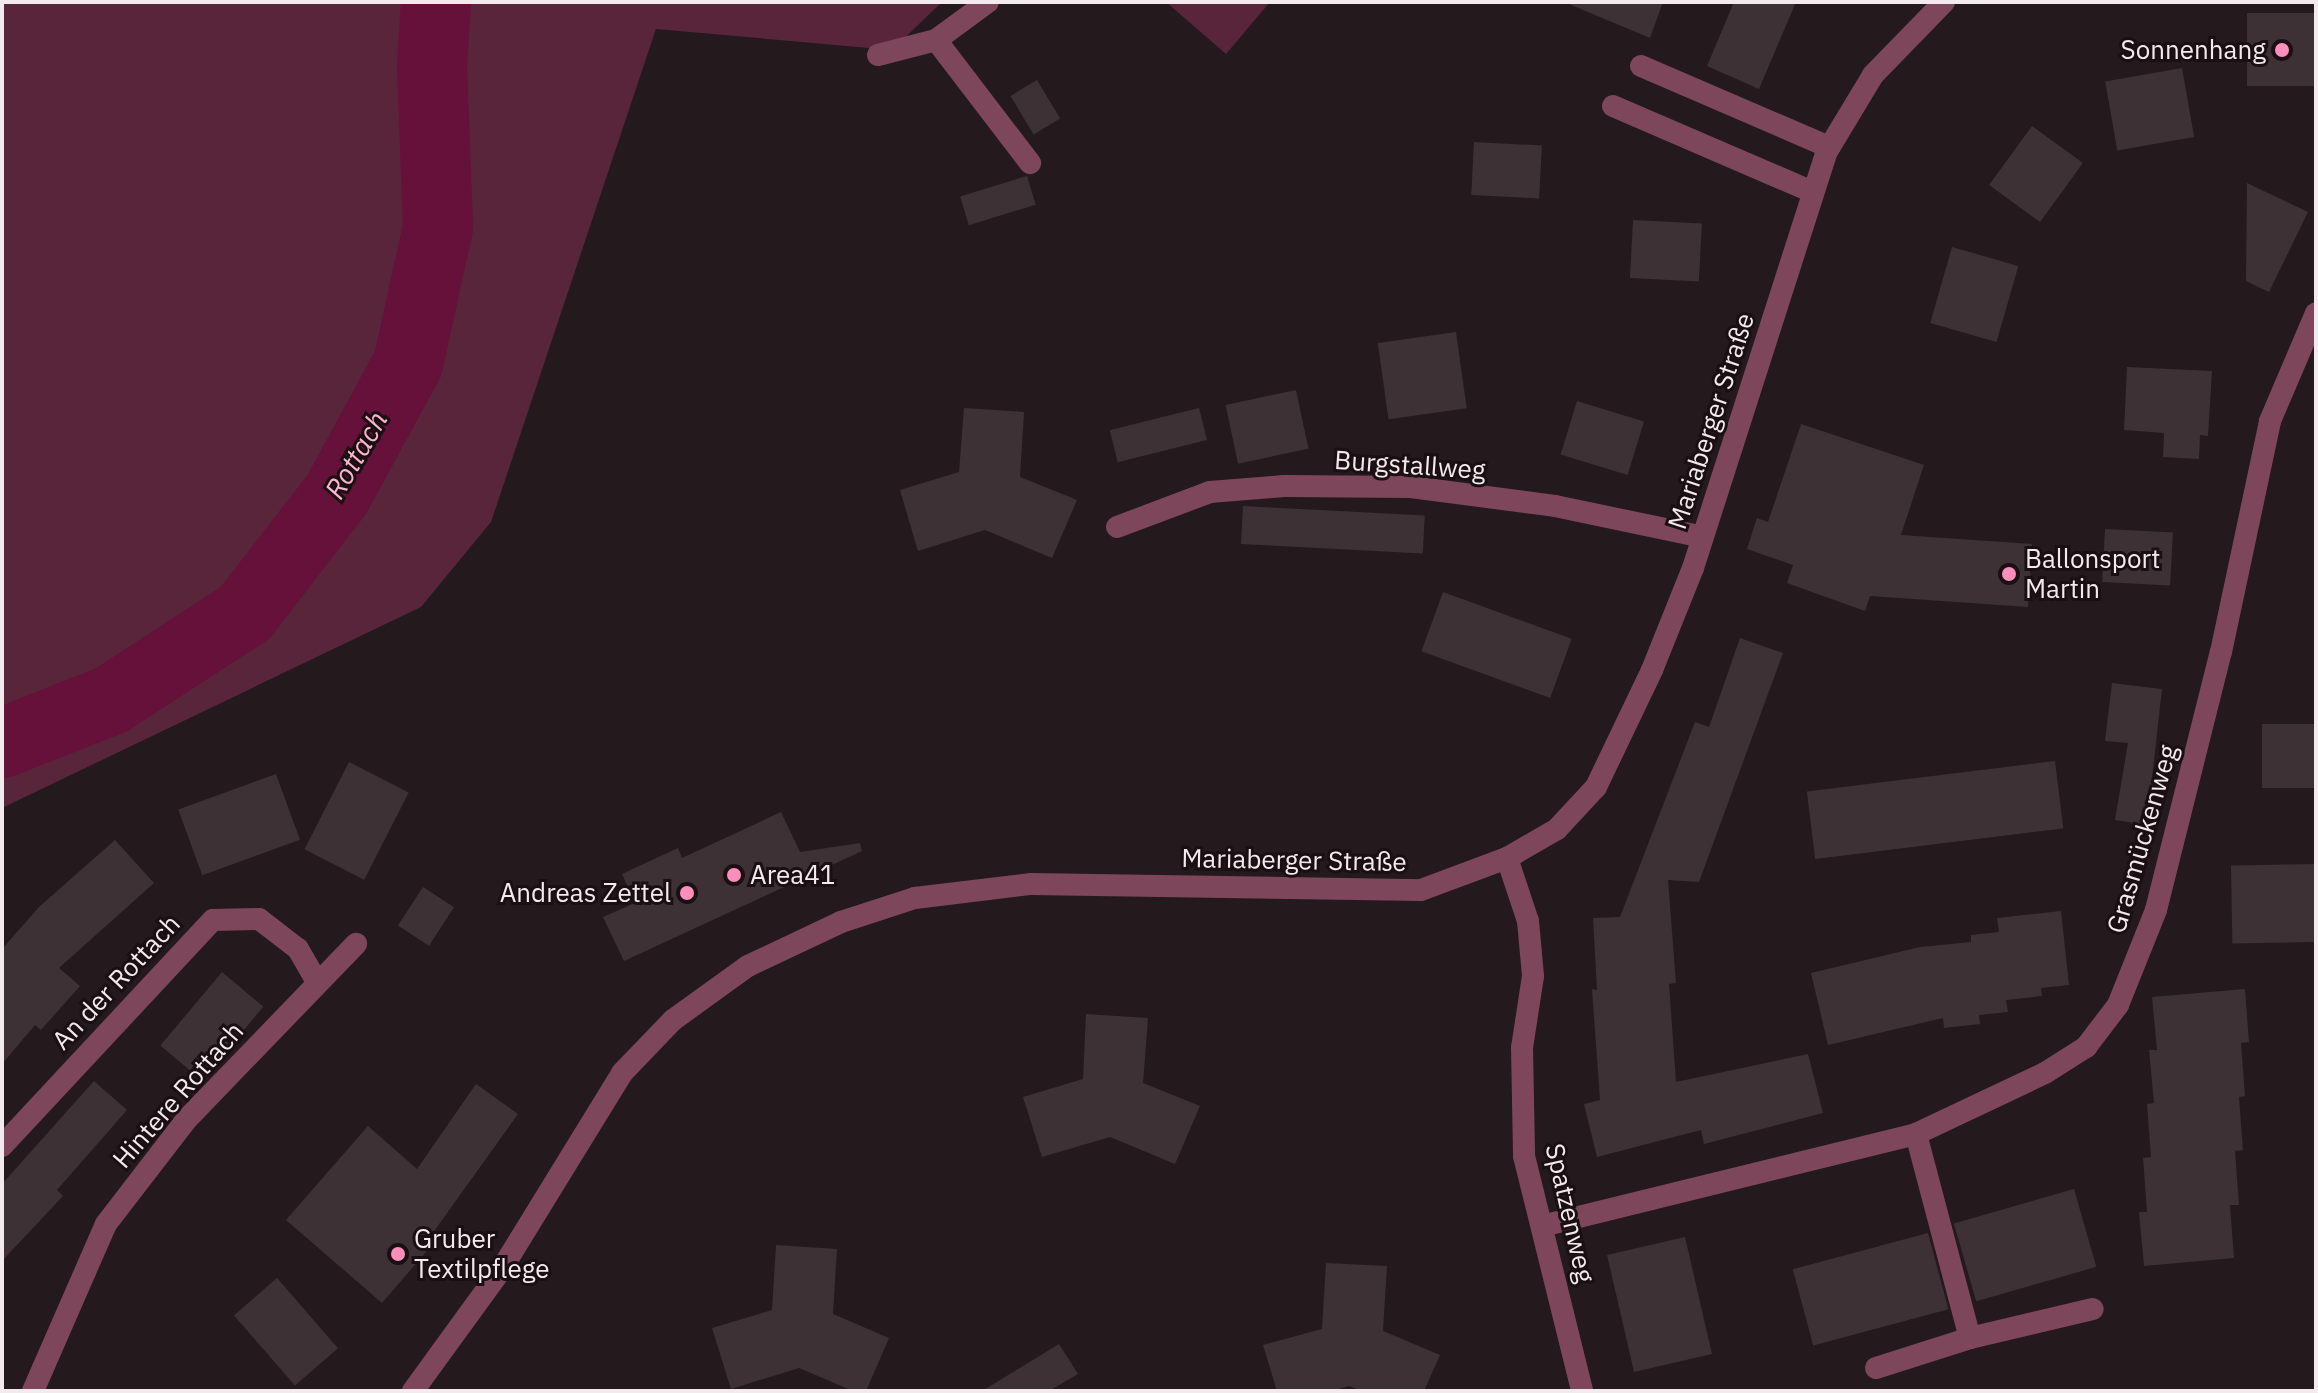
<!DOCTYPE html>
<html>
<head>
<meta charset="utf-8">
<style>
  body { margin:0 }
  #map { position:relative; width:2318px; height:1393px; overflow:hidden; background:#24191d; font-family:"IBM Plex Sans",sans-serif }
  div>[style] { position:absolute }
  .green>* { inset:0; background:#58253a }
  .river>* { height:70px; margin:-35px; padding:0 35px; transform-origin:35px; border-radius:35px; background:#65113a }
  .building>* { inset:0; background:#3d3135; transform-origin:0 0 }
  .service>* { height:22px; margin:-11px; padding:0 11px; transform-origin:11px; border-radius:11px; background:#7e465b }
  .minor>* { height:22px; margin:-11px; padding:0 11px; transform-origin:11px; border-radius:11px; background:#7e465b }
  .dots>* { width:22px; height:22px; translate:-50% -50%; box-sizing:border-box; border:4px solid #1a1013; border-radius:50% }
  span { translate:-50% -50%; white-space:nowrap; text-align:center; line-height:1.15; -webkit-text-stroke:6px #1a1013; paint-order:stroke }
  .poi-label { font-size:26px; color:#f2eaec }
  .right { translate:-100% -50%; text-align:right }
  .left { translate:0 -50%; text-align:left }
  .street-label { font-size:26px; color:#f2eaec }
  .water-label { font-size:28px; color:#fcb3cd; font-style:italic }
  .frame { position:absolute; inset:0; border:4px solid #f2eaec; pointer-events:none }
</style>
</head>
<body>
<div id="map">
  <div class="green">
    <i style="clip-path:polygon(2px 2px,942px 2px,892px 50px,656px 29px,491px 522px,421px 607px,2px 808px)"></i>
    <i style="clip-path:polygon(1166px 2px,1270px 2px,1226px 54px)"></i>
  </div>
  <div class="river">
    <i style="left:2px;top:743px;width:117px;rotate:-21.5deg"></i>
    <i style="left:111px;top:700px;width:160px;rotate:-33deg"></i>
    <i style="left:245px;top:613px;width:150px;rotate:-52.3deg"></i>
    <i style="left:337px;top:494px;width:148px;rotate:-61.4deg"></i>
    <i style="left:408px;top:364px;width:140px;rotate:-77.6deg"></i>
    <i style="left:438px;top:227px;width:161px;rotate:-92.1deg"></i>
    <i style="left:432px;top:66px;width:64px;rotate:-86.4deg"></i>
  </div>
  <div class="building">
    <i style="clip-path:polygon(1564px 2px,1663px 2px,1650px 38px)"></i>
    <i style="clip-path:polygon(1734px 2px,1796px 2px,1759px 89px,1707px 66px)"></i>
    <i style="left:2247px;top:13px;width:69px;height:73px"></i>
    <i style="left:2182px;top:68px;width:70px;height:78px;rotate:80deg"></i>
    <i style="left:1037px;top:80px;width:45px;height:31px;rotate:59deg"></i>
    <i style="left:2032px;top:126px;width:63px;height:73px;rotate:36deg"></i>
    <i style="left:1474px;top:142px;width:68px;height:53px;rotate:3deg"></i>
    <i style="left:1027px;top:176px;width:30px;height:70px;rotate:73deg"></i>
    <i style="clip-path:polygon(2247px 183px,2308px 212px,2269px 292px,2246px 281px)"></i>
    <i style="left:1633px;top:220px;width:69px;height:58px;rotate:3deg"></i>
    <i style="left:1952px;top:247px;width:69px;height:79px;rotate:16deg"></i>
    <i style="left:1456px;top:332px;width:77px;height:79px;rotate:82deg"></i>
    <i style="clip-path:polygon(2127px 367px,2212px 371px,2208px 436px,2200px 435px,2199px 459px,2163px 457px,2164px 433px,2124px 430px)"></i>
    <i style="left:1296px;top:390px;width:60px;height:72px;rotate:78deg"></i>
    <i style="left:1577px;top:401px;width:70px;height:56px;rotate:17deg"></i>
    <i style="clip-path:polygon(964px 408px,1024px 412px,1020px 477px,1077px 500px,1052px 558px,985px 530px,918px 551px,900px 490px,959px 472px)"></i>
    <i style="left:1199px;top:408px;width:33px;height:92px;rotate:76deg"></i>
    <i style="clip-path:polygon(1801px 424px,1924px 465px,1901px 535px,2032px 544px,2028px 607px,1870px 596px,1865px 611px,1787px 583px,1793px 565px,1747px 549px,1757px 518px,1768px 522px)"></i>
    <i style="left:1243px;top:506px;width:182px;height:38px;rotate:3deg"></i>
    <i style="left:2105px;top:529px;width:68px;height:53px;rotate:3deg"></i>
    <i style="left:1443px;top:592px;width:137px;height:63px;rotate:20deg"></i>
    <i style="clip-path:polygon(1740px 638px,1783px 653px,1699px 882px,1668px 880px,1676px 983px,1669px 984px,1676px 1082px,1808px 1054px,1823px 1113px,1704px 1144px,1701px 1130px,1597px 1157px,1584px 1104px,1600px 1100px,1592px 989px,1597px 990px,1593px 918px,1620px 917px,1695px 722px,1709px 727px)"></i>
    <i style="clip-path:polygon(2112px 683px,2162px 689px,2152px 778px,2156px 779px,2148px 825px,2115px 820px,2128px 743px,2105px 741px)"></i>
    <i style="left:2316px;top:724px;width:64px;height:54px;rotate:90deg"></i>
    <i style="left:2055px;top:761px;width:68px;height:250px;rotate:83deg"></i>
    <i style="left:349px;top:762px;width:67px;height:98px;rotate:27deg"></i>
    <i style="left:276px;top:774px;width:70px;height:104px;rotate:70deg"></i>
    <i style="clip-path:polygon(781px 812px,800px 852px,860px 843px,862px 851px,624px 961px,603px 917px,635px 903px,622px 874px,678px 848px,682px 858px)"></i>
    <i style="clip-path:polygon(115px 840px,154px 883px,59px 968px,80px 986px,41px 1030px,35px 1025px,2px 1064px,2px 949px,39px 907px)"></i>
    <i style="left:2315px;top:864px;width:78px;height:84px;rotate:89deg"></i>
    <i style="left:423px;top:887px;width:37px;height:46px;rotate:33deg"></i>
    <i style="clip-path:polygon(2061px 911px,2069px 985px,2041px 988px,2042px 996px,2006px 1000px,2008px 1012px,1979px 1015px,1980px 1024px,1944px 1028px,1943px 1018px,1828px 1045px,1811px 973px,1920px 947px,1971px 942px,1971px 935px,1999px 932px,1997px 918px)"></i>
    <i style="left:222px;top:972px;width:54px;height:96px;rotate:40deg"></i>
    <i style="clip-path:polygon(2245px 989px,2249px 1042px,2241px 1043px,2245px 1096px,2239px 1097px,2243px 1150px,2235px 1151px,2239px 1205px,2230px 1205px,2234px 1258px,2144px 1266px,2139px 1212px,2147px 1212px,2143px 1158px,2151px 1157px,2147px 1104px,2154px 1103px,2149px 1050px,2157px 1050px,2152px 997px)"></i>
    <i style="clip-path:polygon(1086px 1014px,1148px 1018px,1143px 1083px,1200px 1106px,1175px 1164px,1110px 1137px,1042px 1157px,1023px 1097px,1083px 1079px)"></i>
    <i style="clip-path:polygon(94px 1081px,127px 1110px,57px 1190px,63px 1196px,2px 1261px,2px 1184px)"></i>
    <i style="clip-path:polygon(476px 1084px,518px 1114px,427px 1241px,432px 1245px,382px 1303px,286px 1220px,368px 1126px,417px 1169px)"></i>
    <i style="left:2074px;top:1189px;width:81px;height:125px;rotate:74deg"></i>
    <i style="left:1928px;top:1233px;width:79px;height:140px;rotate:75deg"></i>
    <i style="left:1685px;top:1237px;width:120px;height:80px;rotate:77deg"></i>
    <i style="clip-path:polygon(776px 1245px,837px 1249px,833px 1314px,889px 1338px,866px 1391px,853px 1391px,799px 1368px,731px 1389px,712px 1328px,772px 1310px)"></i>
    <i style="clip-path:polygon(1326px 1263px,1387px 1266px,1383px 1331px,1440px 1355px,1424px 1391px,1362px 1391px,1349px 1386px,1331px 1391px,1277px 1391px,1263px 1345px,1322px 1329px)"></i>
    <i style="left:277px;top:1278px;width:93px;height:57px;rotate:49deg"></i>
    <i style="clip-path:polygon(1059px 1344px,1078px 1374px,1049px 1391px,982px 1391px)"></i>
  </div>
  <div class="service">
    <i style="left:936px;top:40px;width:155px;rotate:52.6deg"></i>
    <i style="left:1641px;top:66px;width:205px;rotate:23.3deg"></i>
    <i style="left:1613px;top:106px;width:218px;rotate:23.3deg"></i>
    <i style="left:1916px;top:1134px;width:211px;rotate:75.2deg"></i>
    <i style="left:1876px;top:1368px;width:99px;rotate:-17.7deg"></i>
    <i style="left:1970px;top:1338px;width:126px;rotate:-13.3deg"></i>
  </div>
  <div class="minor">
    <i style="left:878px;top:55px;width:60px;rotate:-14.5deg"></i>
    <i style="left:936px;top:40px;width:64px;rotate:-36.2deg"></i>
    <i style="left:1117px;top:527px;width:99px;rotate:-20.6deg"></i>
    <i style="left:1210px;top:492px;width:74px;rotate:-4.6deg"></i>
    <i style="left:1284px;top:486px;width:127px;rotate:0.5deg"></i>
    <i style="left:1411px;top:487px;width:145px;rotate:7.5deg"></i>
    <i style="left:1555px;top:506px;width:151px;rotate:11.8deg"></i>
    <i style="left:1507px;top:858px;width:66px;rotate:71.6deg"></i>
    <i style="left:1528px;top:921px;width:55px;rotate:84.8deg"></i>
    <i style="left:1533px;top:976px;width:73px;rotate:98.7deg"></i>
    <i style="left:1522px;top:1048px;width:108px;rotate:88.9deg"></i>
    <i style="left:1524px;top:1156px;width:242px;rotate:76.1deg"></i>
    <i style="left:2px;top:1146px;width:309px;rotate:-47deg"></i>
    <i style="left:213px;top:920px;width:46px;rotate:-1.2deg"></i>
    <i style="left:259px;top:919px;width:49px;rotate:37.6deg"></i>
    <i style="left:298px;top:949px;width:39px;rotate:60deg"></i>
    <i style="left:1542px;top:1226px;width:385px;rotate:-13.8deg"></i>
    <i style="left:1916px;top:1134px;width:143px;rotate:-25.3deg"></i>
    <i style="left:2045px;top:1073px;width:49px;rotate:-32.4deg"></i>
    <i style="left:2086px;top:1047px;width:53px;rotate:-52.7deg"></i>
    <i style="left:2118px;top:1005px;width:102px;rotate:-68.2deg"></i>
    <i style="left:2156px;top:910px;width:266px;rotate:-75.9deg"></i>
    <i style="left:2221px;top:652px;width:236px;rotate:-78deg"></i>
    <i style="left:2270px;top:421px;width:117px;rotate:-66.9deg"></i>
    <i style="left:33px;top:1391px;width:182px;rotate:-66.4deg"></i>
    <i style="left:106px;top:1224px;width:131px;rotate:-52.4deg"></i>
    <i style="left:186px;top:1120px;width:245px;rotate:-46deg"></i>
    <i style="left:413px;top:1391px;width:150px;rotate:-54deg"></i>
    <i style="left:501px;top:1270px;width:231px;rotate:-58.4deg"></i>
    <i style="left:622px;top:1073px;width:74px;rotate:-46.1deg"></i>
    <i style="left:673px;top:1020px;width:92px;rotate:-35.8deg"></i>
    <i style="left:748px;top:966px;width:103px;rotate:-25.3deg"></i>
    <i style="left:841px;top:922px;width:78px;rotate:-18deg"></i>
    <i style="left:915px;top:898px;width:117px;rotate:-6.9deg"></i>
    <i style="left:1031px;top:884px;width:390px;rotate:0.9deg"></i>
    <i style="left:1421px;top:890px;width:92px;rotate:-20.4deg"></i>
    <i style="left:1507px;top:858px;width:58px;rotate:-30.1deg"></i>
    <i style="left:1557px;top:829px;width:57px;rotate:-47.1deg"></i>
    <i style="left:1596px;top:787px;width:130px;rotate:-64.4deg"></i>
    <i style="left:1652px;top:670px;width:110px;rotate:-68.1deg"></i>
    <i style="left:1693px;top:568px;width:436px;rotate:-72.2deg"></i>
    <i style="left:1826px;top:153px;width:91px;rotate:-58.9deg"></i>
    <i style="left:1873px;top:75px;width:102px;rotate:-45.8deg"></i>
  </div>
  <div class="dots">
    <i style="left:2282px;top:50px;background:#ff8eba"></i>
    <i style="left:2009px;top:574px;background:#ff8eba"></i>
    <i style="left:734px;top:875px;background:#ff8eba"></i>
    <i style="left:687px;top:893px;background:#ff8eba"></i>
    <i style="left:398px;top:1254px;background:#ff8eba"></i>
  </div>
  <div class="poi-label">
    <span class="right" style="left:2266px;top:50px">Sonnenhang</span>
    <span class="left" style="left:2025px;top:574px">Ballonsport<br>Martin</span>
    <span class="left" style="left:750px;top:875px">Area41</span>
    <span class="right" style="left:671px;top:893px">Andreas Zettel</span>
    <span class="left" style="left:414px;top:1254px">Gruber<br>Textilpflege</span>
  </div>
  <div class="street-label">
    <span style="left:1711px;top:421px;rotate:-72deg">Mariaberger Straße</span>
    <span style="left:1410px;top:465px;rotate:4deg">Burgstallweg</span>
    <span style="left:2142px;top:839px;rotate:-74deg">Grasmückenweg</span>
    <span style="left:1294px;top:860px;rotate:1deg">Mariaberger Straße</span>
    <span style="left:116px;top:982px;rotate:-47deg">An der Rottach</span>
    <span style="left:178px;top:1095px;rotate:-49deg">Hintere Rottach</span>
    <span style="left:1570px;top:1213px;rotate:77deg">Spatzenweg</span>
  </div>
  <div class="water-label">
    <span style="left:356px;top:455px;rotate:-60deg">Rottach</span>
  </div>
  <div class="frame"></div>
</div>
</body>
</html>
